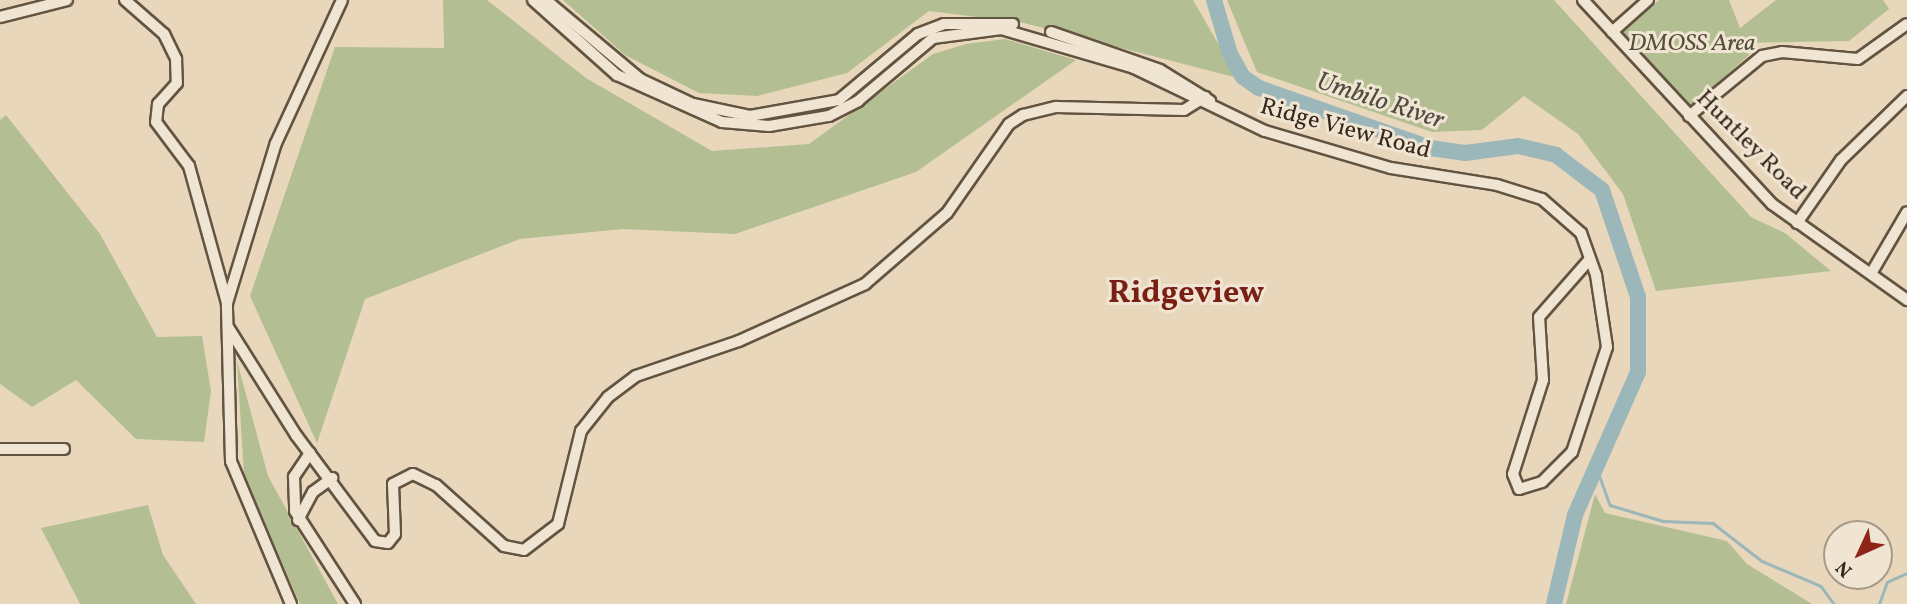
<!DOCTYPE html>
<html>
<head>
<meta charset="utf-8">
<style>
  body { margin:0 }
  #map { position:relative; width:1907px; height:604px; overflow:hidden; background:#e8d7bb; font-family:Vollkorn,serif }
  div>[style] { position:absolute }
  .green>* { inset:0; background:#b3bf92 }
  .stream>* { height:2.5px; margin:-1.25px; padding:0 1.25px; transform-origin:1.25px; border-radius:1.25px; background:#9bb7b9 }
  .river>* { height:16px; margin:-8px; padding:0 8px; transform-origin:8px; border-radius:8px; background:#9bb7b9 }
  .roads { filter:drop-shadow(2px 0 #635442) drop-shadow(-2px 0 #635442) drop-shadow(0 2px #635442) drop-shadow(0 -2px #635442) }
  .minor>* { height:10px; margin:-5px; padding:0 5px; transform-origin:5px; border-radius:5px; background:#f0e5d3 }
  span { translate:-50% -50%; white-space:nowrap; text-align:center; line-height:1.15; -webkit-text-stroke:6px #f0e5d3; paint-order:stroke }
  .park-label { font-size:24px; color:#564e38; font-style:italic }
  .street-label { font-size:24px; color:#37281a }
  .water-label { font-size:26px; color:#504c42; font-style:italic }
  .district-label { font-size:32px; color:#7a1f14; font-weight:700 }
  .north { position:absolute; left:1823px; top:520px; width:70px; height:70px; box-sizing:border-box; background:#f0e5d3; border:2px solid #a69989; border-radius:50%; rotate:225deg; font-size:19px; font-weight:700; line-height:28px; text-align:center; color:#37281a }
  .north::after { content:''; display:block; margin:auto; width:24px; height:32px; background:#8f2418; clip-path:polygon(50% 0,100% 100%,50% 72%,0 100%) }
</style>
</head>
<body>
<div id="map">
  <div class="green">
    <i style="clip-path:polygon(443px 0,487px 0,586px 78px,712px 151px,809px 144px,933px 54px,966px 44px,1005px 39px,1076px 60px,916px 172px,735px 234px,623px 229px,520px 239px,365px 299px,317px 443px,250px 296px,335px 47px,444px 48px)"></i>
    <i style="clip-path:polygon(563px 0,1193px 0,1238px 78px,1024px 23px,929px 11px,847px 73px,757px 96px,699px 93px,625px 55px)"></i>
    <i style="clip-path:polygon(1227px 0,1554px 0,1751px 217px,1785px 233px,1831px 271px,1656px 291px,1623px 194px,1578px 134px,1524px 96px,1482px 130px,1432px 132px,1257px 72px)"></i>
    <i style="clip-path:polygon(1659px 0,1729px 0,1740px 28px,1776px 0,1883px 0,1889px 9px,1849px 41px,1745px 43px,1749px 55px,1690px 108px,1622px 33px)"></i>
    <i style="clip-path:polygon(6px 115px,100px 234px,157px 337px,202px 336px,211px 391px,204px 442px,136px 439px,76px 380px,32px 407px,0 384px,0 120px)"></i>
    <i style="clip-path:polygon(237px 361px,268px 476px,338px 604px,300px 604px,244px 475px)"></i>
    <i style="clip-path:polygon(1595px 494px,1605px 513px,1727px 541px,1747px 564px,1812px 604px,1566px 604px)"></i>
    <i style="clip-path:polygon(148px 505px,163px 555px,196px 604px,80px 604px,41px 528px)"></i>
  </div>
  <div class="stream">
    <i style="left:1597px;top:469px;width:38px;rotate:70deg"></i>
    <i style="left:1610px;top:505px;width:55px;rotate:16.8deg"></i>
    <i style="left:1663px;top:521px;width:50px;rotate:2.3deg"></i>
    <i style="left:1713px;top:523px;width:62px;rotate:37.8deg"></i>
    <i style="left:1762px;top:561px;width:64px;rotate:23deg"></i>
    <i style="left:1821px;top:586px;width:22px;rotate:54deg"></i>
    <i style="left:1879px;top:604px;width:23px;rotate:-70deg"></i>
    <i style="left:1887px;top:582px;width:22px;rotate:-24deg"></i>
  </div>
  <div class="river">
    <i style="left:1214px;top:0;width:56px;rotate:73.5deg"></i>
    <i style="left:1230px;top:54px;width:26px;rotate:61deg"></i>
    <i style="left:1243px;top:77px;width:19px;rotate:35deg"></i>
    <i style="left:1259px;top:88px;width:181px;rotate:19.3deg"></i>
    <i style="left:1430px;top:148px;width:35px;rotate:8deg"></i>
    <i style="left:1465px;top:153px;width:53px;rotate:-7.5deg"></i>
    <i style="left:1518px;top:146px;width:39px;rotate:13deg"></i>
    <i style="left:1556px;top:155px;width:58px;rotate:37.3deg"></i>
    <i style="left:1602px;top:190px;width:113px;rotate:71.4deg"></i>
    <i style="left:1638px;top:297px;width:75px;rotate:90deg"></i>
    <i style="left:1638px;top:372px;width:156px;rotate:113.8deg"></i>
    <i style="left:1575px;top:515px;width:91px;rotate:103.3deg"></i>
  </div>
  <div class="roads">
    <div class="minor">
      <i style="left:125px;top:0;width:52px;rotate:41.1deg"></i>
      <i style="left:164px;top:34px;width:28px;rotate:64deg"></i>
      <i style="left:176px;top:59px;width:24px;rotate:88deg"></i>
      <i style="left:177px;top:83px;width:28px;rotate:132deg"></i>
      <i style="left:158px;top:104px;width:18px;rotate:96deg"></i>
      <i style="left:156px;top:122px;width:55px;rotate:53.1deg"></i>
      <i style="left:189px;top:166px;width:142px;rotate:74.5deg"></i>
      <i style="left:533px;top:0;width:113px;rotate:41.8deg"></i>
      <i style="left:617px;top:75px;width:115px;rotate:24.1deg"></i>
      <i style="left:722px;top:122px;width:47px;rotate:4.9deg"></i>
      <i style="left:769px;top:126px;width:61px;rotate:-9.5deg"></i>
      <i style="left:829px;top:116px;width:33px;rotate:-27deg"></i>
      <i style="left:858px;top:101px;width:98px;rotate:-40deg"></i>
      <i style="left:933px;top:38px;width:69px;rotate:-7.5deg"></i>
      <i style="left:1001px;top:29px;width:139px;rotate:16.3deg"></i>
      <i style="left:1134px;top:68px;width:145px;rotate:25.7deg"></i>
      <i style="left:1265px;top:131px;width:131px;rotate:16.4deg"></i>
      <i style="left:1391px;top:168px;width:107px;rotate:9.1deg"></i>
      <i style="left:1497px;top:185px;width:47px;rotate:17.3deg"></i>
      <i style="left:1542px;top:199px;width:52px;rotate:41.1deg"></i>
      <i style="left:1581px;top:233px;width:45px;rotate:70.3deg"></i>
      <i style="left:1596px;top:275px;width:73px;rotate:81.3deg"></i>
      <i style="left:1607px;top:347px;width:111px;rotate:108.4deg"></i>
      <i style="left:1572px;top:452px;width:42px;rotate:135deg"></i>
      <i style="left:1542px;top:482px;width:24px;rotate:163deg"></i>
      <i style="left:1519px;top:489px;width:16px;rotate:-112deg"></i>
      <i style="left:1513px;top:474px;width:99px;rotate:-72.3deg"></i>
      <i style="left:1543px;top:380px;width:63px;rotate:-93.6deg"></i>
      <i style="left:1539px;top:317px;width:77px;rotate:-48.7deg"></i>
      <i style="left:546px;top:0;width:123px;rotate:40deg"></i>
      <i style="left:640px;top:79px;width:59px;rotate:25.3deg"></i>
      <i style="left:693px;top:104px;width:58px;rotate:11.9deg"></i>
      <i style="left:750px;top:116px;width:90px;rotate:-10.2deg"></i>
      <i style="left:839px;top:100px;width:103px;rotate:-39.9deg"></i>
      <i style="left:918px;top:34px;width:28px;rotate:-21deg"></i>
      <i style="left:944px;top:24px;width:69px"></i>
      <i style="left:1583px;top:0;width:278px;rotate:47.2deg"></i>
      <i style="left:1772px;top:204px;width:166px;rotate:35.4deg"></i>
      <i style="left:0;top:17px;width:69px;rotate:-14.2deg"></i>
      <i style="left:1051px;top:32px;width:115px;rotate:19.2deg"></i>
      <i style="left:1160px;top:70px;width:59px;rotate:31.8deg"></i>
      <i style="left:1612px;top:32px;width:48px;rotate:-41.6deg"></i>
      <i style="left:1689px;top:116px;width:94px;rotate:-39.4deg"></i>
      <i style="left:1762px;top:56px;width:20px;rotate:-11deg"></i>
      <i style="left:1782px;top:52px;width:76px;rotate:5.3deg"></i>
      <i style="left:1858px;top:59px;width:60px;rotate:-35.5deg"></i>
      <i style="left:1797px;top:223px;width:77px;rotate:-55.1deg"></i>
      <i style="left:1841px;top:160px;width:92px;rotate:-44.1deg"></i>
      <i style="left:1872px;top:272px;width:69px;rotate:-59.7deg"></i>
      <i style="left:228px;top:327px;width:128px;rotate:57.8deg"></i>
      <i style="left:296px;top:435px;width:132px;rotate:53.3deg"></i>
      <i style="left:375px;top:541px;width:13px;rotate:9deg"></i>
      <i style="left:388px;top:543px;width:11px;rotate:-52deg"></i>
      <i style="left:395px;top:534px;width:50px;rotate:-92.3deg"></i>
      <i style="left:393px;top:484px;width:22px;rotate:-27deg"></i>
      <i style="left:413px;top:474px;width:25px;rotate:26deg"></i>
      <i style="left:436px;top:485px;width:91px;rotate:41.9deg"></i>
      <i style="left:504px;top:546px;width:20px;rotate:11deg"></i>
      <i style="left:524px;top:550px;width:43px;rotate:-37.4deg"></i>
      <i style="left:558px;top:524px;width:96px;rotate:-76.1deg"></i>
      <i style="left:581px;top:431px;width:43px;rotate:-51.5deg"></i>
      <i style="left:608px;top:397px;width:35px;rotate:-37deg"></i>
      <i style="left:636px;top:376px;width:109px;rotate:-18.8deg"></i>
      <i style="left:739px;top:341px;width:138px;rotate:-24.3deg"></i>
      <i style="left:865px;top:284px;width:108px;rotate:-40.9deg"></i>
      <i style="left:947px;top:213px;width:108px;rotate:-55.1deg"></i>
      <i style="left:1009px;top:124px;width:17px;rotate:-33deg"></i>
      <i style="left:1023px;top:115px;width:34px;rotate:-14deg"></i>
      <i style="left:1056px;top:107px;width:128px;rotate:1.3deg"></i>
      <i style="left:1184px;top:110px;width:25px;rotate:-32deg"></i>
      <i style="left:0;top:449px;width:64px"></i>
      <i style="left:310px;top:453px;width:29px;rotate:124deg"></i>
      <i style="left:294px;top:477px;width:34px;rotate:88deg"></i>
      <i style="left:295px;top:511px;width:111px;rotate:57.2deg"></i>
      <i style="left:298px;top:520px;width:32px;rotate:-62deg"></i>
      <i style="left:313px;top:492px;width:24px;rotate:-36deg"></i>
      <i style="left:291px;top:604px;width:155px;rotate:-112.8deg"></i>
      <i style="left:231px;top:461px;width:158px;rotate:-91.5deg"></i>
      <i style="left:227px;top:303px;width:167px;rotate:-73deg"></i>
      <i style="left:276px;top:143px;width:157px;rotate:-65.2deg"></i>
    </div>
  </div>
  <div class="park-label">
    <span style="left:1692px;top:45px">DMOSS Area</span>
  </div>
  <div class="street-label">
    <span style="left:1345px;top:130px;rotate:15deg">Ridge View Road</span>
    <span style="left:1750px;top:146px;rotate:45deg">Huntley Road</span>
  </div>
  <div class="water-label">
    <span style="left:1380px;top:102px;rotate:18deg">Umbilo River</span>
  </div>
  <div class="district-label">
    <span style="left:1186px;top:294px">Ridgeview</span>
  </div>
  <div class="north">N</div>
</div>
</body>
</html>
